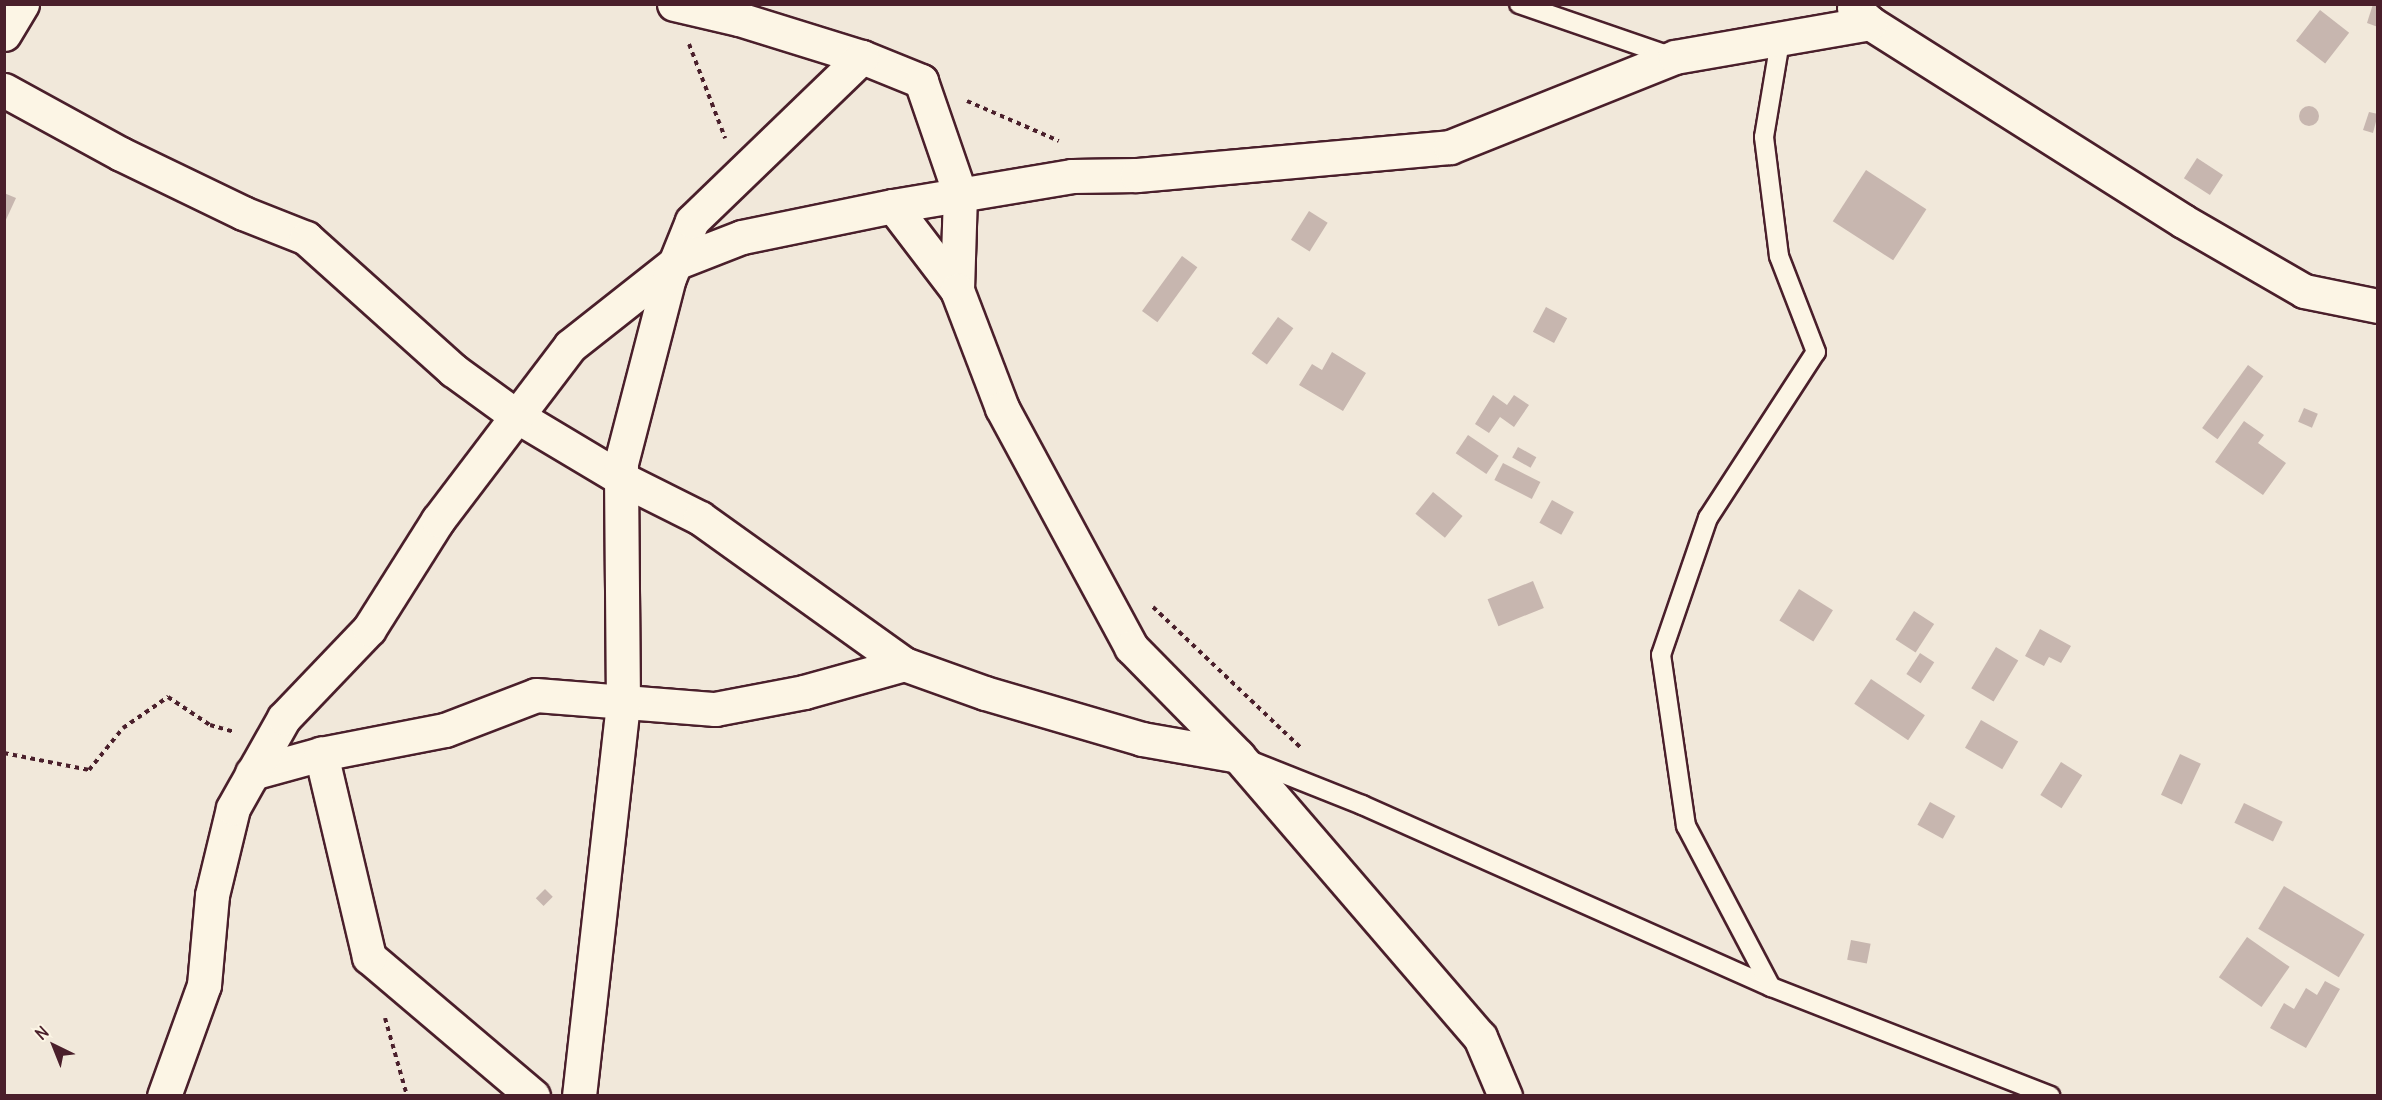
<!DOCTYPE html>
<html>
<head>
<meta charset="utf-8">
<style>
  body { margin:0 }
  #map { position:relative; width:2382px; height:1100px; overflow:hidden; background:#f1e8da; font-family:Delius,sans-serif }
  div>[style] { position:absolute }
  .building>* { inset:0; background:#c7b6af; transform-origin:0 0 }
  .round { border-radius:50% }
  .path>* { height:4px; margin-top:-2px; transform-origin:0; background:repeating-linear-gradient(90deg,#4a1f2b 0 4.5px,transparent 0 9px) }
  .roads { filter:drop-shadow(2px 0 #4a1f2b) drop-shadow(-2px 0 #4a1f2b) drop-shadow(0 2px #4a1f2b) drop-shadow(0 -2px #4a1f2b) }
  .service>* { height:18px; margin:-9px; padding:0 9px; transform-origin:9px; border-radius:9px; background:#fcf5e5 }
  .minor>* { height:33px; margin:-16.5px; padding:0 16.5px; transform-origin:16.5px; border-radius:16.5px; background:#fcf5e5 }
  span { translate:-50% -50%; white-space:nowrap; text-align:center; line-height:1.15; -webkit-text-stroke:5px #fcf5e5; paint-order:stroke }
  .frame { position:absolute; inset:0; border:6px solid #4a1f2b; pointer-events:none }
  .north { position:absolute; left:24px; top:1016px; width:60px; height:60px; -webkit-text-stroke:4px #fcf5e5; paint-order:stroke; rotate:317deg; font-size:16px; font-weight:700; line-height:24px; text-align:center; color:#4a1f2b }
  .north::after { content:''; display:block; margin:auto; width:21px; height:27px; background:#4a1f2b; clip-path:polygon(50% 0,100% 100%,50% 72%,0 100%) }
</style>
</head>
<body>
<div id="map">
  <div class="building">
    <i style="clip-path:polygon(2373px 4px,2378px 4px,2378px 27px,2367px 23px)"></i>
    <i style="left:2320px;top:10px;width:37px;height:39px;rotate:38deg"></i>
    <i class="round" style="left:2299px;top:106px;width:20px;height:20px"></i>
    <i style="clip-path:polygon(2369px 112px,2378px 114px,2373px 133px,2363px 130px)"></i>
    <i style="left:2197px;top:158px;width:31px;height:24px;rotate:33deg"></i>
    <i style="left:1866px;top:170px;width:72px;height:61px;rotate:33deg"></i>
    <i style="clip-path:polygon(4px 193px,16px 198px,4px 224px)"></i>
    <i style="left:1309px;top:211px;width:22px;height:34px;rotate:32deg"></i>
    <i style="left:1182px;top:256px;width:19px;height:68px;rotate:36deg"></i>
    <i style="left:1546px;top:307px;width:24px;height:28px;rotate:28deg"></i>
    <i style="left:1278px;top:317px;width:19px;height:45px;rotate:36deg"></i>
    <i style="clip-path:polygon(1332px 352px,1366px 373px,1343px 411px,1299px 385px,1312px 364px,1322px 370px)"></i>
    <i style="left:2248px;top:365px;width:19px;height:78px;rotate:36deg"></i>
    <i style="clip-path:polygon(1493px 395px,1507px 405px,1514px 395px,1529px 405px,1514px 427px,1500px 417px,1489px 433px,1475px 424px)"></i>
    <i style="left:2304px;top:408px;width:15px;height:15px;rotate:23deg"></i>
    <i style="clip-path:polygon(2244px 421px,2264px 435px,2258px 443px,2286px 463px,2263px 495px,2215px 462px)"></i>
    <i style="left:1468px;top:435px;width:37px;height:22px;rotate:34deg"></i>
    <i style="left:1518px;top:447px;width:21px;height:12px;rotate:29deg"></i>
    <i style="left:1503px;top:463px;width:42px;height:19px;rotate:27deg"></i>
    <i style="left:1433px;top:492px;width:38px;height:28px;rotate:39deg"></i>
    <i style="left:1552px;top:500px;width:25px;height:26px;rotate:29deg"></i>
    <i style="left:1533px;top:581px;width:29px;height:49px;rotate:68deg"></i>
    <i style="left:1799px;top:589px;width:40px;height:37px;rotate:32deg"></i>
    <i style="left:1914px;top:611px;width:24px;height:34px;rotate:33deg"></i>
    <i style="clip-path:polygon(2040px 629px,2071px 646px,2061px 663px,2049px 657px,2044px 666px,2025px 656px)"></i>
    <i style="left:1996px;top:647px;width:26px;height:48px;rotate:31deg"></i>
    <i style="left:1920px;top:653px;width:17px;height:25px;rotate:33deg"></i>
    <i style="left:1871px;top:679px;width:65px;height:30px;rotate:34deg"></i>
    <i style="left:1981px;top:720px;width:43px;height:32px;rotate:30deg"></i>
    <i style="left:2180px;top:754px;width:23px;height:45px;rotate:25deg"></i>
    <i style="left:2061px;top:762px;width:25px;height:39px;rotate:32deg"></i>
    <i style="left:1930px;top:802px;width:29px;height:26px;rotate:29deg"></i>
    <i style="left:2244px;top:803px;width:43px;height:22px;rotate:26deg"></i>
    <i style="left:2284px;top:886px;width:94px;height:50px;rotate:31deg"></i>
    <i style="left:545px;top:889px;width:11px;height:13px;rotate:45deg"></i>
    <i style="left:2247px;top:937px;width:52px;height:49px;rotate:35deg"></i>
    <i style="left:1851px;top:940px;width:20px;height:20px;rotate:11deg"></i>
    <i style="clip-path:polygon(2325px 981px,2340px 989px,2306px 1048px,2270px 1028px,2284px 1003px,2294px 1009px,2306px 988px,2317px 995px)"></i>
  </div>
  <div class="path">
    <i style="left:689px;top:44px;width:101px;rotate:69deg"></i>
    <i style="left:967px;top:101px;width:100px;rotate:23.5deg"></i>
    <i style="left:1153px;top:607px;width:206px;rotate:43.6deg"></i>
    <i style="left:4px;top:753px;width:87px;rotate:11.3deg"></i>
    <i style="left:89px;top:770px;width:54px;rotate:-51deg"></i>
    <i style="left:123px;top:728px;width:55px;rotate:-34.6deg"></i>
    <i style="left:168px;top:697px;width:50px;rotate:33.7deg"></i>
    <i style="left:210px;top:725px;width:26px;rotate:16deg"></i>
    <i style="left:385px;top:1018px;width:81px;rotate:74.2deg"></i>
  </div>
  <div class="roads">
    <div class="service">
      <i style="left:1519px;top:4px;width:163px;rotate:19deg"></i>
      <i style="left:1249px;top:760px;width:122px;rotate:21.7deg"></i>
      <i style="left:1362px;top:805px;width:448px;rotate:24deg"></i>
      <i style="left:1771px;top:987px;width:300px;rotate:21.3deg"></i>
      <i style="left:1771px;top:987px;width:182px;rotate:-117.8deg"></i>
      <i style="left:1686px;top:826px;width:173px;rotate:-98.3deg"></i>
      <i style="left:1661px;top:655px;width:145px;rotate:-71.1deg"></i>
      <i style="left:1708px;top:518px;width:198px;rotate:-57deg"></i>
      <i style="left:1816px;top:352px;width:103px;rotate:-111.1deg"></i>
      <i style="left:1779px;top:256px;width:120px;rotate:-97.2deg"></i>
      <i style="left:1764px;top:137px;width:103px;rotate:-80.5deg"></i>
    </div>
    <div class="minor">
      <i style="left:674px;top:4px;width:67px;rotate:13deg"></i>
      <i style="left:739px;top:19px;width:129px;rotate:17.2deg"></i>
      <i style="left:862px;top:57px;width:64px;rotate:22.1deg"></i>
      <i style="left:921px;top:81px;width:120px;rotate:71deg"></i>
      <i style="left:960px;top:194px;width:96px;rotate:91.8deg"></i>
      <i style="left:1854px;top:8px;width:22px;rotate:43deg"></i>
      <i style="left:1870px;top:23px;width:370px;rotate:32.3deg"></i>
      <i style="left:2183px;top:221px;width:140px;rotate:30deg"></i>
      <i style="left:2304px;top:291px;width:76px;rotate:11.5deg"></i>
      <i style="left:4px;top:34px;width:35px;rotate:-59deg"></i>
      <i style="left:4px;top:90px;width:133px;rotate:28.7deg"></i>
      <i style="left:121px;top:154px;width:136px;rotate:25.8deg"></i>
      <i style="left:243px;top:213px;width:68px;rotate:21.6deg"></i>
      <i style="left:306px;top:238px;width:198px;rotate:41.9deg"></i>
      <i style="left:453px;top:370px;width:77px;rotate:36deg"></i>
      <i style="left:515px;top:415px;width:125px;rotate:30.9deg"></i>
      <i style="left:622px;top:479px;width:87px;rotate:26.6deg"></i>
      <i style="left:700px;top:518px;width:251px;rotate:35.6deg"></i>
      <i style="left:893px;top:206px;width:106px;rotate:52.7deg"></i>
      <i style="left:957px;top:290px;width:126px;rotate:69.1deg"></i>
      <i style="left:1002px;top:408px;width:272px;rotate:61.6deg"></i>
      <i style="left:1131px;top:647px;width:153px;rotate:45.5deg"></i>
      <i style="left:1238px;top:756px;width:371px;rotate:49.3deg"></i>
      <i style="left:1480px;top:1037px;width:64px;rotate:67deg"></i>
      <i style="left:252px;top:773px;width:72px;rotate:-15.4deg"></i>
      <i style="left:164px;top:1096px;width:118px;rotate:-70.2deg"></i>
      <i style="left:204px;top:985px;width:90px;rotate:-84.9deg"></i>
      <i style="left:212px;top:895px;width:89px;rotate:-76.4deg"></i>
      <i style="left:233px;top:808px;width:103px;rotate:-60.5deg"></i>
      <i style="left:284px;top:718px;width:123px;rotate:-46.3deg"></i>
      <i style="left:369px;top:629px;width:129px;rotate:-57.7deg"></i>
      <i style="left:438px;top:520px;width:218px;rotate:-52.8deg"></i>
      <i style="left:570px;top:346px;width:134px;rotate:-38.3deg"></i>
      <i style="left:675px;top:263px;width:72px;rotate:-21.2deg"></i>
      <i style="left:742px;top:237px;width:154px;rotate:-11.6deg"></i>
      <i style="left:893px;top:206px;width:181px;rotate:-9.5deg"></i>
      <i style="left:1072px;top:176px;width:65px;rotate:-0.9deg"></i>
      <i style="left:1137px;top:175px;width:314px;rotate:-5.1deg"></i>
      <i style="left:1450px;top:147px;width:242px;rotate:-21.8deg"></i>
      <i style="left:1675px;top:57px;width:198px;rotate:-9.9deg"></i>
      <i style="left:533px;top:1096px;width:215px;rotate:-139.7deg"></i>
      <i style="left:369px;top:957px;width:209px;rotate:-103.3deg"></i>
      <i style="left:321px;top:754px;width:126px;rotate:-11deg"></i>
      <i style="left:445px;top:730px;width:97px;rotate:-21deg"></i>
      <i style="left:536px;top:695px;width:180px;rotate:4.5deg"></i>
      <i style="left:715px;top:709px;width:91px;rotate:-10.8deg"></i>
      <i style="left:804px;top:692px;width:104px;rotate:-15.6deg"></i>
      <i style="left:904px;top:664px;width:86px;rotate:19.7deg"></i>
      <i style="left:985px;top:693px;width:164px;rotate:16.3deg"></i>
      <i style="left:1142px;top:739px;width:97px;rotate:10deg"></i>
      <i style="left:579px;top:1096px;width:394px;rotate:-83.6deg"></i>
      <i style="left:623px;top:704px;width:241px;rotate:-90.5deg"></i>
      <i style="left:621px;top:463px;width:191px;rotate:-75.5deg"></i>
      <i style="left:669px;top:278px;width:61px;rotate:-68deg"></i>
      <i style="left:692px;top:221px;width:236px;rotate:-44deg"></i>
    </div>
  </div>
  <div class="frame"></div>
  <div class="north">N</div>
</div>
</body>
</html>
